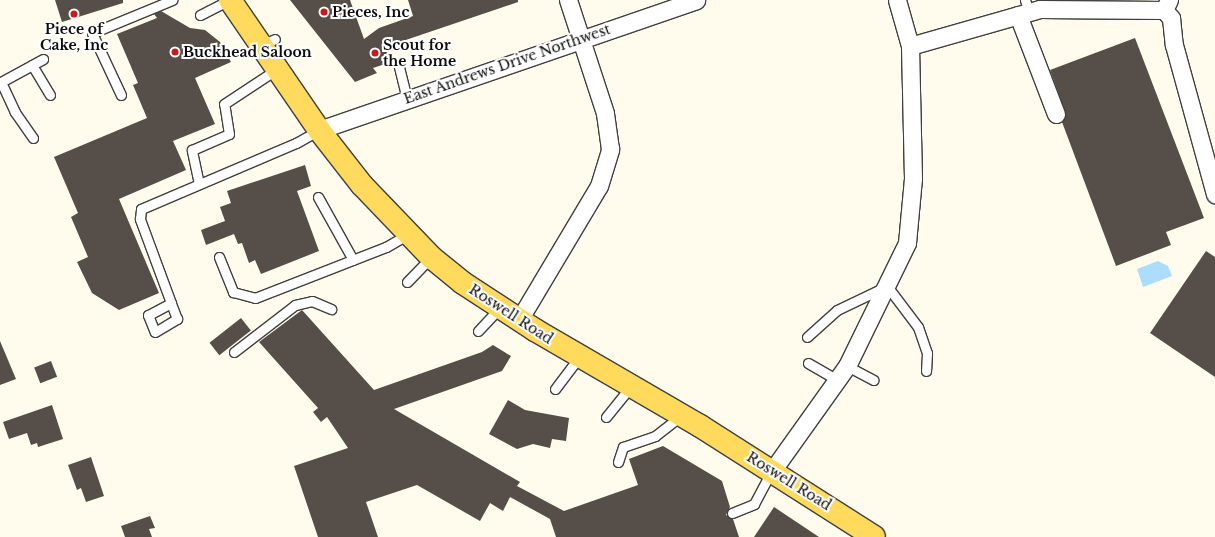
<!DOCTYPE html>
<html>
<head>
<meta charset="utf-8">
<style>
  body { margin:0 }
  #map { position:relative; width:1215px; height:537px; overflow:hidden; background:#fffced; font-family:"Libre Baskerville",serif }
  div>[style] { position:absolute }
  .water>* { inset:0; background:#acddfc }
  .building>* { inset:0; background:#564e48; transform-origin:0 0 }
  .roads { filter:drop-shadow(1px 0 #404040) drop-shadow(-1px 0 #404040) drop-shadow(0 1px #404040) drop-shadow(0 -1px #404040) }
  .lane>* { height:9px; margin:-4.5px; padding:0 4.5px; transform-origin:4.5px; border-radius:4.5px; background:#fff }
  .street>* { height:17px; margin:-8.5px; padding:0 8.5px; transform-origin:8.5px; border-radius:8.5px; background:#fff }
  .primary>* { height:22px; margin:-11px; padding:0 11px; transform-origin:11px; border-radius:11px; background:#ffda5d }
  .dots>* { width:11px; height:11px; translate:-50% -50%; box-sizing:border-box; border:2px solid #fff; border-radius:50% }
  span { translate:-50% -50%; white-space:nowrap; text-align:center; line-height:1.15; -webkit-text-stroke:4px #fff; paint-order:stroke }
  .poi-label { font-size:14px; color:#0d0d0d; font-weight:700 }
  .left { translate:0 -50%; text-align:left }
  .street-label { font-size:14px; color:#0d0d0d }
</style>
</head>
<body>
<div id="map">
  <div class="water">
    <i style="clip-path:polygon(1158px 261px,1168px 266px,1172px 276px,1143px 287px,1137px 269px)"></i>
  </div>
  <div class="building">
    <i style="clip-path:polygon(55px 0,123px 0,123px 3px,62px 22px)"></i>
    <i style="clip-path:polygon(290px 0,350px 0,364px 39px,379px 28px,413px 16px,408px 0,518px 0,518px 2px,385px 47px,391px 62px,373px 68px,377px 73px,355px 82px)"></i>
    <i style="clip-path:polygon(161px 11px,190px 28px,205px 30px,220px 42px,231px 62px,195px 78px,215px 124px,173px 141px,186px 170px,119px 199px,159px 293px,119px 310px,92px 293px,77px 262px,88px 257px,71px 217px,78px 213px,54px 157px,147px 118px,133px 85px,138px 83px,117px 34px,157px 18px,154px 14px)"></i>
    <i style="clip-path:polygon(1135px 38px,1204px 218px,1166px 232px,1171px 245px,1116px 266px,1062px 122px,1065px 111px,1050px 70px)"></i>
    <i style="clip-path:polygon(305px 165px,311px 186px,297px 191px,319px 251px,261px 274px,255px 260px,249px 263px,242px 243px,238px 244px,234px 234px,206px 245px,201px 230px,225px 221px,220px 207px,231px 203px,227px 191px)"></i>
    <i style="clip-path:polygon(1206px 251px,1215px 257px,1215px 377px,1150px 333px)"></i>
    <i style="clip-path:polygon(302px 310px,374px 390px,482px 352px,493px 345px,511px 356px,502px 371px,394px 409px,520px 482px,517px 486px,564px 511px,638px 485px,629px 459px,663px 446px,722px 481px,730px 507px,726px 515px,733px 519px,739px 537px,556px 537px,550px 519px,510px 497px,503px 511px,490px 503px,480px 521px,417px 485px,366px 502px,378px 537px,318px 537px,294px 466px,348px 448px,327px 417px,321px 422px,313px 412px,318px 408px,259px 342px)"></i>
    <i style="left:241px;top:318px;width:16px;height:40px;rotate:52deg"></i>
    <i style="clip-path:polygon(0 341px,16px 379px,0 385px)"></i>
    <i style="left:51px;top:361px;width:17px;height:18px;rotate:69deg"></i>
    <i style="clip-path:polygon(508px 400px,525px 410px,569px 418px,566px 441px,552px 439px,550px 448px,533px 444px,517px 449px,489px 434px)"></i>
    <i style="clip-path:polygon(52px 405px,63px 439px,38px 447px,37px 443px,31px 445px,27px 433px,9px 439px,3px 422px)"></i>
    <i style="clip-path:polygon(91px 457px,104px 496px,86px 502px,81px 488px,77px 490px,68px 465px)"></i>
    <i style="clip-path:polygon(774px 507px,819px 537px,754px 537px)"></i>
    <i style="clip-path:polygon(150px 516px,155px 528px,149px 529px,152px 537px,125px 537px,121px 526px)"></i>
  </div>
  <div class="roads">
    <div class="lane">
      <i style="left:1025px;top:0;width:13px;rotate:72deg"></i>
      <i style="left:200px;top:15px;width:34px;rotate:-27deg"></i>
      <i style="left:261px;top:45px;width:15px;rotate:-23deg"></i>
      <i style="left:32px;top:65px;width:35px;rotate:59deg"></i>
      <i style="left:399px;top:67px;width:32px;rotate:76deg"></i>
      <i style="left:121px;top:95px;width:68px;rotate:-115.1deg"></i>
      <i style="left:92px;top:33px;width:87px;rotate:-22.4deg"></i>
      <i style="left:33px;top:138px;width:32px;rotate:-125deg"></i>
      <i style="left:15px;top:112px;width:33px;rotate:-115deg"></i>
      <i style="left:1px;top:82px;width:48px;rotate:-28.7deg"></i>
      <i style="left:199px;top:184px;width:35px;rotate:-102deg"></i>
      <i style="left:192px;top:150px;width:40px;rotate:-23.4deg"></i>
      <i style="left:229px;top:134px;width:30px;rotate:-99deg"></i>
      <i style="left:224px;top:104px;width:64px;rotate:-33.4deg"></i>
      <i style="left:318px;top:197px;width:72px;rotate:60.9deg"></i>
      <i style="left:219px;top:257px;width:38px;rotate:68deg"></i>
      <i style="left:233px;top:292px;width:23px;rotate:15deg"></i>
      <i style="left:255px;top:298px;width:141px;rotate:-21.3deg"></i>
      <i style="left:386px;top:247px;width:24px;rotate:-30deg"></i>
      <i style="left:407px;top:282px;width:35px;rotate:-46deg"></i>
      <i style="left:171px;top:303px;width:26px;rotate:152deg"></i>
      <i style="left:148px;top:315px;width:18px;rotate:68deg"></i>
      <i style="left:155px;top:332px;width:26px;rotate:-31deg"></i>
      <i style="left:177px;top:319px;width:17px;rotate:-111deg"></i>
      <i style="left:171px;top:303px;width:90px;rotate:-110.3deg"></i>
      <i style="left:140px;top:219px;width:10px;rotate:-84deg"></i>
      <i style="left:141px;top:209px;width:168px;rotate:-23.1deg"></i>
      <i style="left:296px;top:143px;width:26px;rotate:-29deg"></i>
      <i style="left:478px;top:331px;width:33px;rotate:-47deg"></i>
      <i style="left:807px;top:337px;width:40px;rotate:-42deg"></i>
      <i style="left:837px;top:310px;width:55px;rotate:-25.6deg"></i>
      <i style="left:887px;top:286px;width:51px;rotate:52.9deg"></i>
      <i style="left:918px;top:327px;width:28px;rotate:71deg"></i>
      <i style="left:927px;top:353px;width:18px;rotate:93deg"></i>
      <i style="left:234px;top:352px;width:77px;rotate:-37.6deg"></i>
      <i style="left:295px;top:305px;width:17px;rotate:-13deg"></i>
      <i style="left:312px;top:301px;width:21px;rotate:23deg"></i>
      <i style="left:808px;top:363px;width:34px;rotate:30deg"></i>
      <i style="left:847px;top:366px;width:30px;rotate:28deg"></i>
      <i style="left:555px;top:389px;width:41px;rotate:-52.9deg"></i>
      <i style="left:606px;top:417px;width:40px;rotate:-51deg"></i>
      <i style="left:618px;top:462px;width:16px;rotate:-72deg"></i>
      <i style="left:623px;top:447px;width:34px;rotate:-19deg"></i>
      <i style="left:655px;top:436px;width:33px;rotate:-38deg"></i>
      <i style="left:732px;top:513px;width:24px;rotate:-22deg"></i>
      <i style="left:754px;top:504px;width:36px;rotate:-62deg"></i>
    </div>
    <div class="street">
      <i style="left:1169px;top:0;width:11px;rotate:117deg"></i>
      <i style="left:1164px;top:10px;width:11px;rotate:49deg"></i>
      <i style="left:1171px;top:18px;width:27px;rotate:84deg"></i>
      <i style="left:1174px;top:45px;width:155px;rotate:74.6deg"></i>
      <i style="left:1018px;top:15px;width:106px;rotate:69deg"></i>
      <i style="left:910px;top:46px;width:135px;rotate:-15.9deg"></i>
      <i style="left:1040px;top:9px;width:124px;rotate:0.5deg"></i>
      <i style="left:319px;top:130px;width:399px;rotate:-19deg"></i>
      <i style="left:519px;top:320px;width:156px;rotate:-59.2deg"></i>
      <i style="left:599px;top:186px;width:39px;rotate:-73deg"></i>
      <i style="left:610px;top:149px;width:36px;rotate:-98deg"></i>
      <i style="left:605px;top:113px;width:119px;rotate:-108.1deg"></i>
      <i style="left:772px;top:471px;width:129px;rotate:-54.5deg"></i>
      <i style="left:847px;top:366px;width:137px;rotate:-64deg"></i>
      <i style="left:907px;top:243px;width:65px;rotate:-84.7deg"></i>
      <i style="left:913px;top:178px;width:132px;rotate:-91.3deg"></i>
      <i style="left:910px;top:46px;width:48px;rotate:-105.8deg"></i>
    </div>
    <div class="primary">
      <i style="left:230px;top:0;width:158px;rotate:55.6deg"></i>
      <i style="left:319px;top:130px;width:70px;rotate:52deg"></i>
      <i style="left:362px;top:185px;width:100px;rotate:46.2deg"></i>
      <i style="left:431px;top:257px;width:41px;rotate:39.1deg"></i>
      <i style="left:463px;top:283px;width:86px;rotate:33.1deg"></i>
      <i style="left:535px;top:330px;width:191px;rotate:30.2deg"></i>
      <i style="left:700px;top:426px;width:206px;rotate:32.5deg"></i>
    </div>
  </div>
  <div class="dots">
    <i style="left:324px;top:12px;background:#c9181e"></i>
    <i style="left:74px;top:14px;background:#c9181e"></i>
    <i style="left:175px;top:52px;background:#c9181e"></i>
    <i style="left:375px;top:53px;background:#c9181e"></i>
  </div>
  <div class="poi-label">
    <span class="left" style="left:332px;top:12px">Pieces, Inc</span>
    <span style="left:74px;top:37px">Piece of<br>Cake, Inc</span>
    <span class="left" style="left:383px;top:53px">Scout for<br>the Home</span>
    <span class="left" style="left:183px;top:52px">Buckhead Saloon</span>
  </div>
  <div class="street-label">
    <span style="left:507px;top:64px;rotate:-19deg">East Andrews Drive Northwest</span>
    <span style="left:511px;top:314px;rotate:33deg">Roswell Road</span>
    <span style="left:789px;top:481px;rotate:32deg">Roswell Road</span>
  </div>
</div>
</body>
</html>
